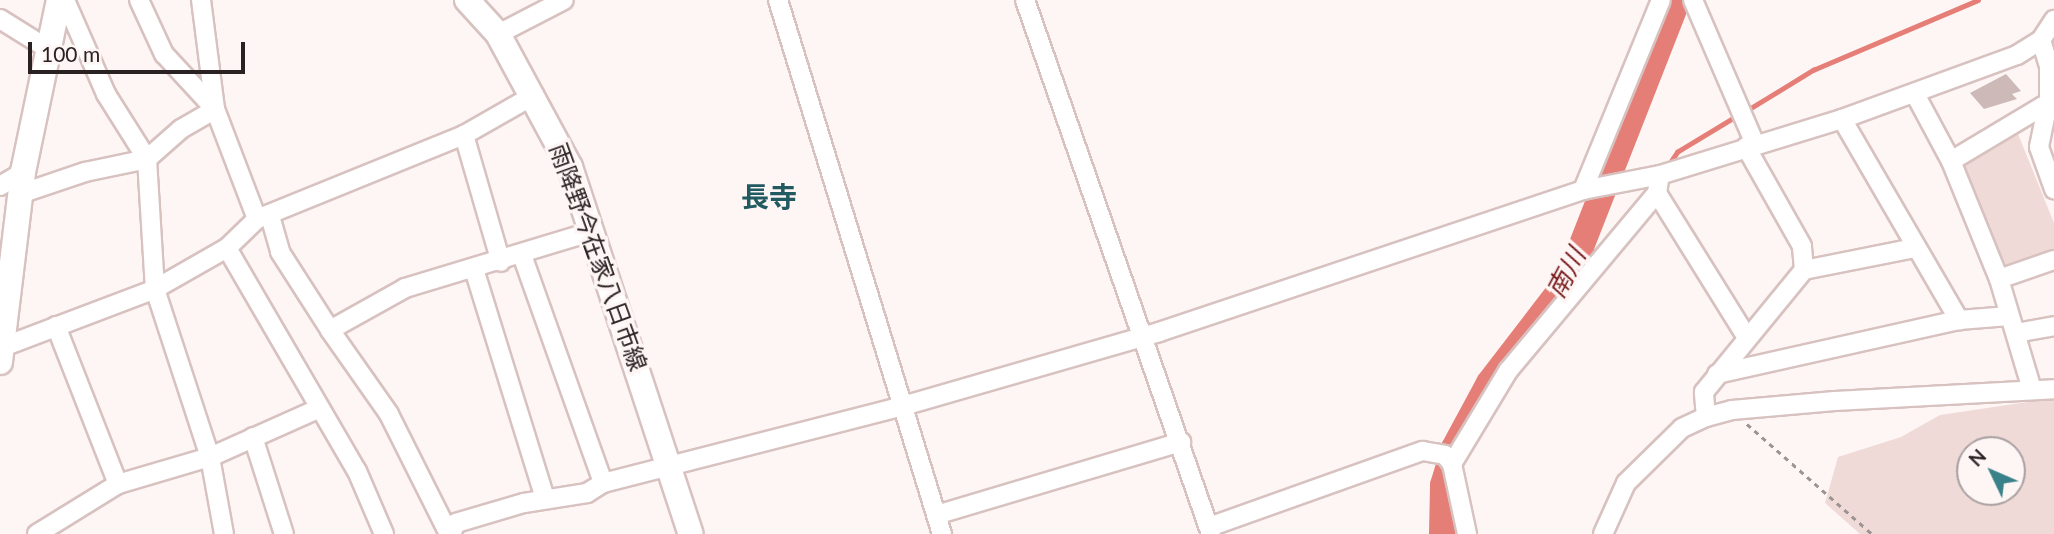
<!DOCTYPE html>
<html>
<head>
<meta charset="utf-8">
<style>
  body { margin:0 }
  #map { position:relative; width:2054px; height:534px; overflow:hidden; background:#fef6f5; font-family:Lato,"Noto Sans JP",sans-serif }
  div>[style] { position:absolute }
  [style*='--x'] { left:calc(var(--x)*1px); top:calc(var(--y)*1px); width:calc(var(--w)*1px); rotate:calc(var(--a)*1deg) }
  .green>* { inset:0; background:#f0dad8 }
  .stream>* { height:4.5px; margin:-2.25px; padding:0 2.25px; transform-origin:2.25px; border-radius:2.25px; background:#e67e78 }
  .river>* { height:26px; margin:-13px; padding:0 13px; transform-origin:13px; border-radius:13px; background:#e67e78 }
  .building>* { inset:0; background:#cdb9b7 }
  .path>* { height:2.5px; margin-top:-1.25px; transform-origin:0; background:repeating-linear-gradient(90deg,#9c9493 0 5px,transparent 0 10px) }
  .roads { filter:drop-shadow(2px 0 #d7c2c0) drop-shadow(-2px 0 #d7c2c0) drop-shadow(0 2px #d7c2c0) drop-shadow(0 -2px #d7c2c0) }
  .minor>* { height:18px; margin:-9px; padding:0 9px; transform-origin:9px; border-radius:9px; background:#fff }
  .secondary>* { height:24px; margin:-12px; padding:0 12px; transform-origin:12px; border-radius:12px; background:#fff }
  span { translate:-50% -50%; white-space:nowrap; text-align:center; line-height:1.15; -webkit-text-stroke:7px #fef6f5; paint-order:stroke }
  .street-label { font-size:24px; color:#2a2222 }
  .water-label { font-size:26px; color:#781a1c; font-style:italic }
  .quarter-label { font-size:28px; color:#215b61; font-weight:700 }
  .north { position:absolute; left:1956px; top:436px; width:70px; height:70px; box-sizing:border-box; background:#fef6f5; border:2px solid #a9a1a1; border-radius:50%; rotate:314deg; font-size:19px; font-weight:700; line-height:28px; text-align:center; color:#2a2222 }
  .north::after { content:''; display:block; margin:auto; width:24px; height:32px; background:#3a828a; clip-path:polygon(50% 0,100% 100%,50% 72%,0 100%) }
  .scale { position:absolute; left:28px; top:42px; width:217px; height:32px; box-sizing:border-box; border:4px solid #2a2222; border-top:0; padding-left:9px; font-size:21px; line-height:24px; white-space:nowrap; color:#2a2222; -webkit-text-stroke:5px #fef6f5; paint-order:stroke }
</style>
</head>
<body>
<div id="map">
  <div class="green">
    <i style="clip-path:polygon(2016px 129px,2054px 223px,2054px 253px,2006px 274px,1954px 167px)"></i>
    <i style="clip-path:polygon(evenodd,2054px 398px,2054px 534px,1860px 534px,1825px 503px,1838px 457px,1901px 437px,1940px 415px,2054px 398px,2012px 450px,2012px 492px,1970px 492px,1970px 450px,2012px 450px)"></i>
  </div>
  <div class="stream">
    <i style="--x:1746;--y:111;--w:79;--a:-31.5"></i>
    <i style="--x:1813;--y:70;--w:179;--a:-23"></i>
    <i style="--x:1667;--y:167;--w:18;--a:-56"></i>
    <i style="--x:1677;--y:152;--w:71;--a:-31.2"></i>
    <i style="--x:1568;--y:280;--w:71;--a:-46.7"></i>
  </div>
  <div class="river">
    <i style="--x:1442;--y:534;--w:49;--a:-88.8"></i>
    <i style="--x:1443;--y:485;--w:39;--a:-73"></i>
    <i style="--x:1454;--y:448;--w:74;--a:-61.7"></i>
    <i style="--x:1489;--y:383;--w:130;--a:-52.5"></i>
    <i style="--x:1568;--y:280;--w:301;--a:-68.6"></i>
  </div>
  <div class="building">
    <i style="clip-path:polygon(2006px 74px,2021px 91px,2012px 94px,2017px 99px,1984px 109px,1970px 93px)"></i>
  </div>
  <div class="path">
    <i style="--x:1747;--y:424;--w:167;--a:41.3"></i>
  </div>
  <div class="roads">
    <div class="minor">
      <i style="--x:65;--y:0;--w:103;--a:66.4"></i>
      <i style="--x:106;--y:94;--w:77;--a:57.8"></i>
      <i style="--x:147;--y:159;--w:130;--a:86.5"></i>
      <i style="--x:155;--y:289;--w:177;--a:71.9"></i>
      <i style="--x:210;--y:457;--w:78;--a:79.7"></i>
      <i style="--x:139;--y:0;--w:60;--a:65.2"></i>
      <i style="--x:164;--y:54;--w:75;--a:47.2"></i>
      <i style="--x:215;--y:109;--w:118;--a:69.1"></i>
      <i style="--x:778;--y:0;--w:559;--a:72.93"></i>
      <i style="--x:1025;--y:0;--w:565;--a:70.8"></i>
      <i style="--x:1693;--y:0;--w:157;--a:66.7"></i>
      <i style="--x:0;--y:19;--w:57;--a:32"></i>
      <i style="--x:498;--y:34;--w:74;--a:-27.3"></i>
      <i style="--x:2041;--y:40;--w:27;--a:73"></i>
      <i style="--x:2049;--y:66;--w:46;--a:90"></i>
      <i style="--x:1915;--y:94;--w:76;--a:61.8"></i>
      <i style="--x:1951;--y:161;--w:127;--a:67.9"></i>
      <i style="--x:1999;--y:279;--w:116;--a:73.4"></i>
      <i style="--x:2048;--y:103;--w:45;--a:101.6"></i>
      <i style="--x:2039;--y:147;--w:45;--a:70.3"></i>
      <i style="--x:1842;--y:119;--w:233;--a:59.8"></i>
      <i style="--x:464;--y:135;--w:132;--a:73.8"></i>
      <i style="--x:1951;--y:161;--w:113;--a:-30.9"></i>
      <i style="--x:0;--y:186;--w:27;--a:-31"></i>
      <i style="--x:1583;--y:190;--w:205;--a:-67.7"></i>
      <i style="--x:1657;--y:193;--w:168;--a:58.1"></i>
      <i style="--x:20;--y:194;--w:69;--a:-18.7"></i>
      <i style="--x:85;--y:172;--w:63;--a:-11.8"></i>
      <i style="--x:147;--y:159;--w:45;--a:-41.4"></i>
      <i style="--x:181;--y:129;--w:39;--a:-30"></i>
      <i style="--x:215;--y:109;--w:110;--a:-97.3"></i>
      <i style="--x:270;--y:216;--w:37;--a:74"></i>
      <i style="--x:280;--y:252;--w:93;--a:57.3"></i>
      <i style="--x:227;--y:248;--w:258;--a:59.8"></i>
      <i style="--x:357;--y:471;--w:69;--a:66.8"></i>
      <i style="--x:522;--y:255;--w:242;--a:70.4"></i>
      <i style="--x:474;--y:269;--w:240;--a:72.8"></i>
      <i style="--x:1804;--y:270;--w:112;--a:-11.3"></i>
      <i style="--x:1999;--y:279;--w:58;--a:-19.1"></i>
      <i style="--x:56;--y:326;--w:170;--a:68.6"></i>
      <i style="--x:2016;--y:333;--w:39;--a:-10"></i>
      <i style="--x:0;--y:348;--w:166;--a:-20.8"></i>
      <i style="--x:155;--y:289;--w:83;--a:-29.7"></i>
      <i style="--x:227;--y:248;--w:42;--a:-44"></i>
      <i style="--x:257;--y:219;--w:223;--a:-22.1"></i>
      <i style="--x:464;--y:135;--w:81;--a:-29.7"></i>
      <i style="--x:1717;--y:374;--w:248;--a:-12.6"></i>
      <i style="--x:1959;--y:320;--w:50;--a:-4.6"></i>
      <i style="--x:1706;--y:417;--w:25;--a:-95"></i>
      <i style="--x:1704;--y:392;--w:158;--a:-50.7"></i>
      <i style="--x:1804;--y:270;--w:24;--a:-95"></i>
      <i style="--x:1802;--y:246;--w:114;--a:-119.5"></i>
      <i style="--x:253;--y:437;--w:102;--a:72.3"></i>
      <i style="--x:1452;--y:464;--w:109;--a:-58.9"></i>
      <i style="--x:1508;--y:371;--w:232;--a:-50.1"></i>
      <i style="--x:1657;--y:193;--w:18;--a:-81"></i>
      <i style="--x:936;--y:515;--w:256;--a:-16.6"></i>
      <i style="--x:1209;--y:527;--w:227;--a:-19.6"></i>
      <i style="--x:1423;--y:451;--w:22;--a:10"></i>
      <i style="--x:1445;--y:455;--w:11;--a:52"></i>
      <i style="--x:1452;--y:464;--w:72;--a:77.9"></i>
      <i style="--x:37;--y:534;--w:95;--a:-31.7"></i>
      <i style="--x:118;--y:484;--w:96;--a:-16.4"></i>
      <i style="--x:210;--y:457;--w:120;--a:-24"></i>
      <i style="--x:449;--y:534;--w:134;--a:-116.6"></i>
      <i style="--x:389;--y:414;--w:103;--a:-125.1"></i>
      <i style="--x:330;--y:330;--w:86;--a:-29.2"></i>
      <i style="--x:405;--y:288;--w:197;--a:-16.8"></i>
      <i style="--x:451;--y:534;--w:12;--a:-66"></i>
      <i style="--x:456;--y:523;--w:71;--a:-16.4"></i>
      <i style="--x:524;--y:503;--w:64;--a:-9"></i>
      <i style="--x:587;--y:493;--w:19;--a:-32"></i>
      <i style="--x:603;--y:483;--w:310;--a:-14.4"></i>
      <i style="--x:903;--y:406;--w:266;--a:-16.1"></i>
      <i style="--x:1159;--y:332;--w:447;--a:-18.5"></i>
      <i style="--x:1583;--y:190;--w:78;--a:-11"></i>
      <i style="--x:1660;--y:175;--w:190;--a:-17.1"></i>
      <i style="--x:1842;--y:119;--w:186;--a:-20.1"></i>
      <i style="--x:2017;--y:55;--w:28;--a:-32"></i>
      <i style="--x:2041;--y:40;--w:24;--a:-57"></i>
      <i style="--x:1603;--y:534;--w:56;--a:-65.7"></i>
      <i style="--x:1626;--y:483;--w:78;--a:-44.5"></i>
      <i style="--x:1682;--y:428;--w:26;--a:-25"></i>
      <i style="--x:1706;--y:417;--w:27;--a:-15"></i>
      <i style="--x:1732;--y:410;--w:103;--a:-5"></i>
      <i style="--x:1835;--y:401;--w:219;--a:-3.1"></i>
    </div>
    <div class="secondary">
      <i style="--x:467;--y:0;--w:46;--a:47.6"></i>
      <i style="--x:498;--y:34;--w:151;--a:61.6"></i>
      <i style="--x:570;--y:167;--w:386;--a:71.8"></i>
      <i style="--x:0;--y:362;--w:191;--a:-83.1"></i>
      <i style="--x:23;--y:172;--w:176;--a:-78.2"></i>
    </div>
  </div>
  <div class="street-label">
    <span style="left:599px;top:257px;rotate:70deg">雨降野今在家八日市線</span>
  </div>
  <div class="water-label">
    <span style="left:1566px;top:273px;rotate:-62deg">南川</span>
  </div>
  <div class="quarter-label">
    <span style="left:769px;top:196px">長寺</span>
  </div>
  <div class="north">N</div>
  <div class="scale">100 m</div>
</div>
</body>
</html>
